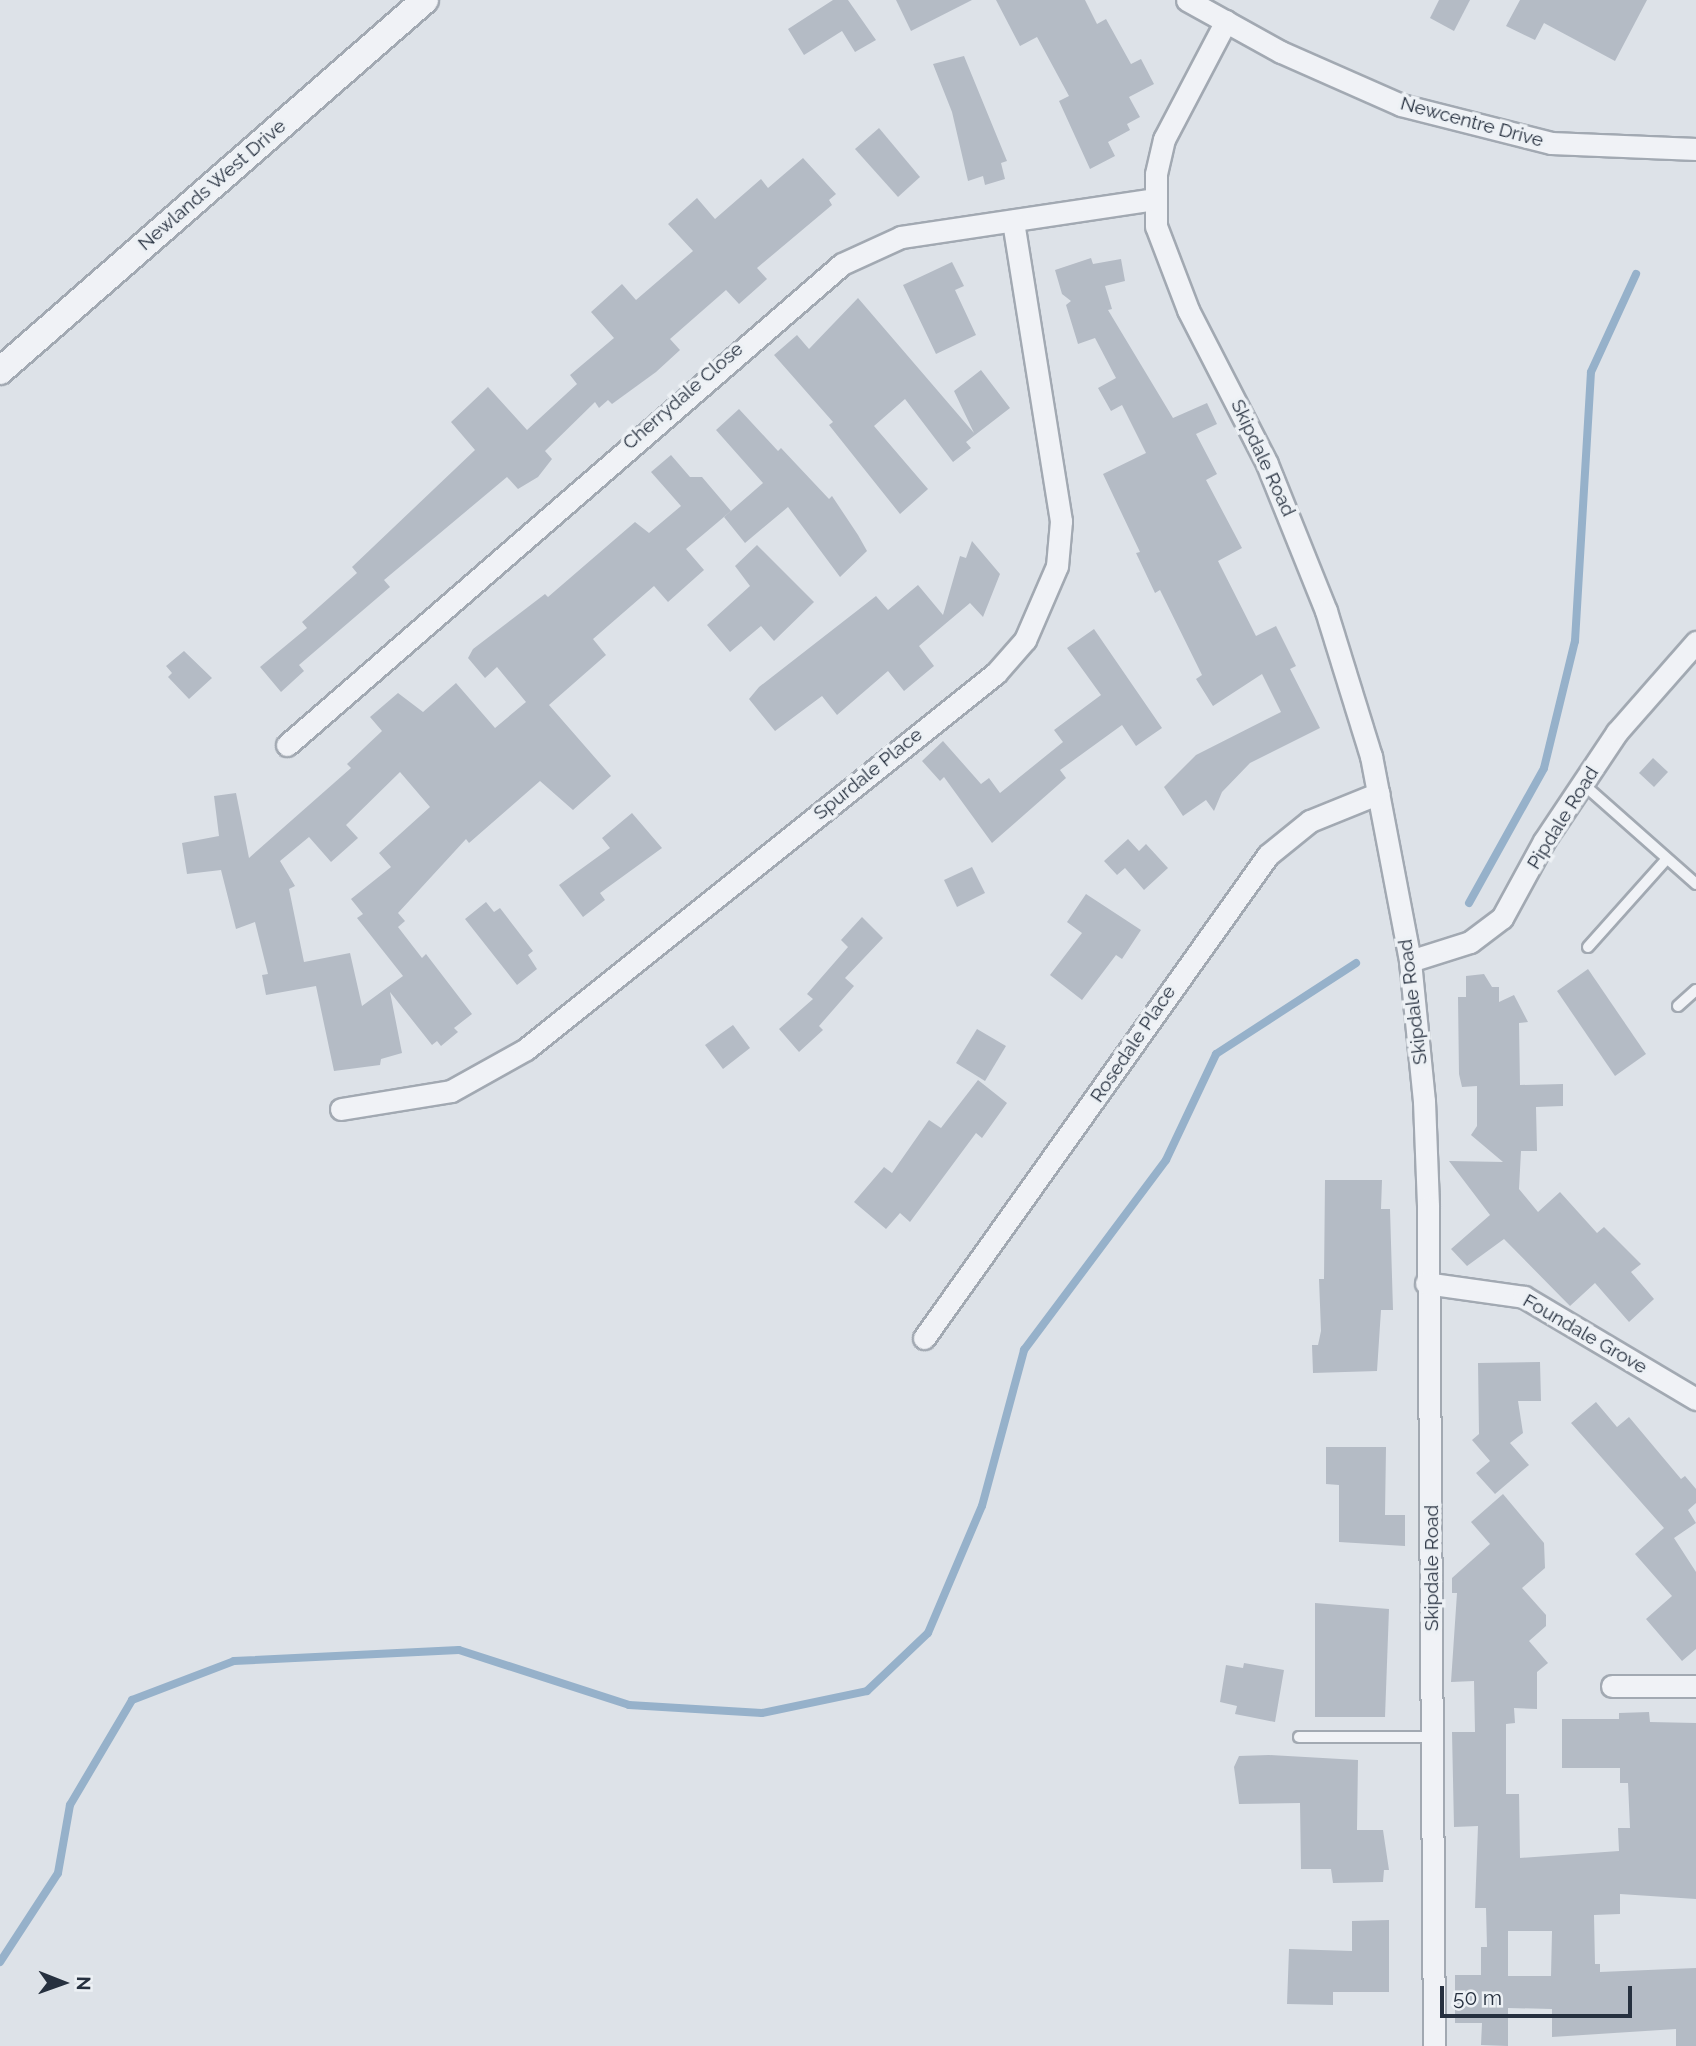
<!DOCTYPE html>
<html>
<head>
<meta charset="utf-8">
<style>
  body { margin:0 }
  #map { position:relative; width:1696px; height:2046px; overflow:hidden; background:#dde2e8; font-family:Raleway,sans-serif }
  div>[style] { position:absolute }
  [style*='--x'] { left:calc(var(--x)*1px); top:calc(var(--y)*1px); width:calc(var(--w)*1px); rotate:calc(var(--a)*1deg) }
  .stream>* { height:8px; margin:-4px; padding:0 4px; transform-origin:4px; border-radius:4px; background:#96b1ca }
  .building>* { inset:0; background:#b4bbc5 }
  .roads { filter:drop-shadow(2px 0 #a2a9b2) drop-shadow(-2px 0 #a2a9b2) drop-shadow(0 2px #a2a9b2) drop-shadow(0 -2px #a2a9b2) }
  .service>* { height:10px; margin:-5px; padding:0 5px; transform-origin:5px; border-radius:5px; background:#f0f2f6 }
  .minor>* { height:21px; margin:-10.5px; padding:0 10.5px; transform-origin:10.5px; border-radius:10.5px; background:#f0f2f6 }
  .tertiary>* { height:26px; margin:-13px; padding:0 13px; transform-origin:13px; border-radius:13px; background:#f0f2f6 }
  span { translate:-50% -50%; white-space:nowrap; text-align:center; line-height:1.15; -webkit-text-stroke:7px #edf1f5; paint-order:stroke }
  .street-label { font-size:19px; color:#26303f }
  .north { position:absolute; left:28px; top:1948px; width:70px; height:70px; -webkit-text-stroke:5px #edf1f5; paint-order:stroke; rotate:91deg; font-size:19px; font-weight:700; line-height:28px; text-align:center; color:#26303f }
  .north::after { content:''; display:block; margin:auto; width:24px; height:32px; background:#26303f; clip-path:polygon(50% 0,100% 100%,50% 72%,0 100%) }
  .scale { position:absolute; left:1440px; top:1986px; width:192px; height:32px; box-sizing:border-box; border:4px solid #26303f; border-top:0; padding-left:9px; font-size:21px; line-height:24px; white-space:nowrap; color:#26303f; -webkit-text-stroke:5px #edf1f5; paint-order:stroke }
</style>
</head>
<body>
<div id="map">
  <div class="stream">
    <i style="--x:1469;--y:903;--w:154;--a:-60.9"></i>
    <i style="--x:1544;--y:768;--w:131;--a:-76.3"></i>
    <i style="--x:1575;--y:641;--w:269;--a:-86.6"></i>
    <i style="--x:1591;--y:372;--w:108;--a:-65.3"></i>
    <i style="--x:0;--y:1962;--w:106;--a:-56.9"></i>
    <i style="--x:58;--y:1873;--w:69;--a:-80"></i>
    <i style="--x:70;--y:1805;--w:122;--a:-59.4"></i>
    <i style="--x:132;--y:1700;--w:109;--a:-20.9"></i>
    <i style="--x:234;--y:1661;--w:225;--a:-2.8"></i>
    <i style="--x:459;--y:1650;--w:179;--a:17.9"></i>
    <i style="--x:629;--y:1705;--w:133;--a:3.4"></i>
    <i style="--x:762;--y:1713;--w:107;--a:-11.8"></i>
    <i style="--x:867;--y:1691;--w:84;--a:-43.6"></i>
    <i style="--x:928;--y:1633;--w:138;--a:-67"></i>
    <i style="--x:982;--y:1506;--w:162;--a:-74.9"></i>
    <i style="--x:1024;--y:1350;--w:237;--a:-53.2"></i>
    <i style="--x:1166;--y:1160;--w:117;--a:-64.7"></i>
    <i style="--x:1216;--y:1054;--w:167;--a:-33"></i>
  </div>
  <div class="building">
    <i style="clip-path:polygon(833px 0,848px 0,876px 40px,855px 52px,842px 31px,804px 55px,788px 29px)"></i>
    <i style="clip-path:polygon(896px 0,972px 0,911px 31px)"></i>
    <i style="clip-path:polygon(996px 0,1085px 0,1097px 24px,1106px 19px,1131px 64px,1141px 59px,1154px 84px,1129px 97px,1140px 117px,1127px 124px,1130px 130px,1108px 142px,1115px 156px,1090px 169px,1059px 101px,1069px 96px,1037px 37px,1020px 46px)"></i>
    <i style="clip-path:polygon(1439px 0,1470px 0,1454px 31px,1430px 18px)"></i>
    <i style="clip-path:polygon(1520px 0,1647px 0,1615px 61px,1544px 23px,1535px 40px,1506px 26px)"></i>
    <i style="clip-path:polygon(964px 56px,1007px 161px,1001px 163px,1005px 179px,985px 185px,983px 176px,968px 181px,952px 112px,933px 64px)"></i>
    <i style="clip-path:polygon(879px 128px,920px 177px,898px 197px,855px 149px)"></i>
    <i style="clip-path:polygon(803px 158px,836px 194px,829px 200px,832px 205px,757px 268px,767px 279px,739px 304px,726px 290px,670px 339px,680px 350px,656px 372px,612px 404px,608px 400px,599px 408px,595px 402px,545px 451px,552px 459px,538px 477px,518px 489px,507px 477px,384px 580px,390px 587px,299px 665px,304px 671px,281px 692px,260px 667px,307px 628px,302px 622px,357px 573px,352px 567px,475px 450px,451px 422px,488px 387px,527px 430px,577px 384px,570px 375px,614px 338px,591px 312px,622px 284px,636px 300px,693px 251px,668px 224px,697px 198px,715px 219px,761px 179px,768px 188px)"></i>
    <i style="clip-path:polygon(1091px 258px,1093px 264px,1121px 259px,1125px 281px,1105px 286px,1112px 309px,1108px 310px,1173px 418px,1207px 403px,1217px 424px,1196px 434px,1217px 474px,1206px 480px,1242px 548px,1218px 561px,1256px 636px,1276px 626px,1296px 666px,1290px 669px,1320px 728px,1250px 763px,1222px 792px,1214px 811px,1206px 800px,1183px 816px,1164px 787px,1196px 755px,1281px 712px,1262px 674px,1213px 706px,1196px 679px,1202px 675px,1160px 590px,1155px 593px,1136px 553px,1140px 552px,1103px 474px,1146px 453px,1122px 405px,1111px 411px,1098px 388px,1116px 378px,1095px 338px,1078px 344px,1066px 305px,1071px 301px,1062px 294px,1055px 270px)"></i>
    <i style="clip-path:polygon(952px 262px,964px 286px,955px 290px,976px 335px,936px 354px,903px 285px)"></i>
    <i style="clip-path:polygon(858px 298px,974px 433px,954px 391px,981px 370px,1010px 408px,966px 442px,971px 448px,953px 462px,905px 399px,874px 426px,928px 489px,900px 514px,829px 425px,833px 422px,774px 355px,797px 335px,809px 349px)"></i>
    <i style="clip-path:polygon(739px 409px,778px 451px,781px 448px,829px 499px,832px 496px,858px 535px,867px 551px,840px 577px,788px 507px,745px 543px,724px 517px,763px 483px,716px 430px)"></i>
    <i style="clip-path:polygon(evenodd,671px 455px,690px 477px,702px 477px,731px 511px,686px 549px,704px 570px,668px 602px,654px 586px,593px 639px,606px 655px,549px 705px,611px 776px,573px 810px,540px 781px,469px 843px,466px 839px,398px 913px,405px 921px,398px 927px,422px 958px,426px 954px,472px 1014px,454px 1028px,458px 1032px,441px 1046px,437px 1041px,432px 1045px,390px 992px,402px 1053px,381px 1059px,380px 1065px,334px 1071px,316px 986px,266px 995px,262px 975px,268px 974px,255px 922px,236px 929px,221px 870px,187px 874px,182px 843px,219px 836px,214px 796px,236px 793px,249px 858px,351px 768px,347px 764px,382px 731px,370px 717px,398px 693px,423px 712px,456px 683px,495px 728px,526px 702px,497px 667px,485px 678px,468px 658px,473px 649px,545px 594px,548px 597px,635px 522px,649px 533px,681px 506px,651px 472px,671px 455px,400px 772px,430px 807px,379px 853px,391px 867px,351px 899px,363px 914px,357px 918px,403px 976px,362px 1006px,350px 953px,304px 962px,289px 889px,295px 886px,280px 861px,309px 837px,331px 862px,358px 838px,346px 825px,400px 772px)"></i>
    <i style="clip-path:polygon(972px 541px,1000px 574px,983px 617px,970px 603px,919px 646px,934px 666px,904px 691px,888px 671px,837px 715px,822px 696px,775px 731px,749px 699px,759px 687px,876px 596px,888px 610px,918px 585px,943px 615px,960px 556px,966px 558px)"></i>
    <i style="clip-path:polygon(757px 545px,814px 602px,774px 641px,761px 626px,730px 652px,707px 625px,750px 586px,735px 566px)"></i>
    <i style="clip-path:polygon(1094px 629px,1162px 728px,1136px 746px,1122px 725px,1060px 770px,1066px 778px,992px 843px,944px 777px,940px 781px,922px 761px,943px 741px,981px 784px,989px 778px,1000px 793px,1063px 742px,1054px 730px,1101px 695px,1067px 648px)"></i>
    <i style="clip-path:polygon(184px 651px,212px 678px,189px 699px,168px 677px,172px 673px,166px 666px)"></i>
    <i style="clip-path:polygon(1653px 758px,1668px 772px,1654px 787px,1639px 773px)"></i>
    <i style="clip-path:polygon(632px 813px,662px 848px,600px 893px,605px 900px,583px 917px,559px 885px,610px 848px,602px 838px)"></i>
    <i style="clip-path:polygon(1128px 839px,1139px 851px,1146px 844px,1168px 868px,1144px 890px,1125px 868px,1117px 875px,1104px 861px)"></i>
    <i style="clip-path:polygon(972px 867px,985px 893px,957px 907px,944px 880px)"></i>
    <i style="clip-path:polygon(1086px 894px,1141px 930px,1122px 959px,1116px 955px,1082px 1000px,1050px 975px,1082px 933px,1067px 922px)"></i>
    <i style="clip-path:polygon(486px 902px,494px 912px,500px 908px,533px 951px,528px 955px,537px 969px,517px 985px,465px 919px)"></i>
    <i style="clip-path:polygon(862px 917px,883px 938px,845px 978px,854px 986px,819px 1026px,823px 1030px,799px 1052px,779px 1029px,813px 999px,807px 994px,848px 947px,841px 940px)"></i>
    <i style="clip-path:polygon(1588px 969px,1646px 1054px,1615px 1076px,1557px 991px)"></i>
    <i style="clip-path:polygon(1484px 974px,1492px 987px,1499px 987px,1499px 1002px,1514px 995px,1528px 1022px,1519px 1023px,1520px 1085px,1563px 1084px,1563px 1106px,1536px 1107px,1537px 1151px,1521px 1151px,1519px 1189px,1538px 1212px,1560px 1192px,1597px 1233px,1604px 1227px,1641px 1264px,1631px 1272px,1654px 1299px,1629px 1322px,1595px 1283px,1570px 1306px,1504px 1239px,1467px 1266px,1451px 1249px,1490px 1215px,1449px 1161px,1503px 1162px,1471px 1135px,1477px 1126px,1477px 1086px,1462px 1087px,1459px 1074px,1458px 997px,1466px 997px,1466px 976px)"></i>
    <i style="clip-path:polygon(733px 1025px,750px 1048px,723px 1069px,705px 1045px)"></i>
    <i style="clip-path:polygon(977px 1029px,1006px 1046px,985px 1081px,956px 1063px)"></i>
    <i style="clip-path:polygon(978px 1080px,1007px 1103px,982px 1138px,976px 1133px,910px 1222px,900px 1213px,886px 1229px,854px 1202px,884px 1167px,892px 1173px,929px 1120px,941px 1128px)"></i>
    <i style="clip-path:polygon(1325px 1180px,1382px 1180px,1381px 1209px,1390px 1209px,1393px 1310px,1381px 1310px,1377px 1371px,1313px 1373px,1312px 1345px,1318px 1345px,1321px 1331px,1319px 1279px,1324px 1279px)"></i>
    <i style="clip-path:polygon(1540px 1362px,1541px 1401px,1518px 1401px,1523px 1433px,1510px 1443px,1529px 1465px,1495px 1494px,1476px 1473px,1490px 1461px,1472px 1440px,1479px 1434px,1478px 1363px)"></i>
    <i style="clip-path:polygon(1596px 1402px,1617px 1427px,1629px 1417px,1681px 1479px,1685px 1476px,1696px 1489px,1696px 1503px,1688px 1510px,1696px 1523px,1674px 1538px,1696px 1572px,1696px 1649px,1682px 1661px,1646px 1619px,1672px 1596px,1635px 1554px,1664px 1528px,1571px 1423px)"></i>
    <i style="clip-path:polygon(1326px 1447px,1386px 1447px,1385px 1515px,1405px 1515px,1405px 1546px,1339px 1542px,1339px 1485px,1326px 1484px)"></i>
    <i style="clip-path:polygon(evenodd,1503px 1494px,1544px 1543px,1545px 1568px,1522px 1588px,1546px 1615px,1546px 1626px,1529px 1641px,1548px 1663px,1537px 1672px,1537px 1709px,1514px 1708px,1515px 1723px,1506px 1724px,1506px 1794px,1519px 1794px,1520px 1858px,1619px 1851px,1618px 1828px,1630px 1828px,1628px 1783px,1620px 1783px,1620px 1768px,1562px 1768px,1562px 1719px,1619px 1719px,1619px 1713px,1649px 1712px,1650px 1722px,1696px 1723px,1696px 1899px,1620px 1894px,1620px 1914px,1594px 1915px,1595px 1964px,1600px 1964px,1600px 1972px,1696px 1968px,1696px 2046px,1676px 2046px,1676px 2029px,1552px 2037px,1552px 2009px,1508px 2008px,1508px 2046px,1481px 2045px,1482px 2023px,1455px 2023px,1455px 1975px,1481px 1975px,1481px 1947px,1487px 1947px,1486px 1908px,1475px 1908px,1478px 1826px,1454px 1827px,1452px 1732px,1475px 1732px,1474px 1681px,1451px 1682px,1457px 1593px,1452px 1593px,1452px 1578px,1490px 1544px,1471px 1522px,1503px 1494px,1508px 1931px,1552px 1931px,1551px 1976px,1508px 1976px,1508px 1931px)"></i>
    <i style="clip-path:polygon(1315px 1603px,1389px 1609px,1385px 1717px,1315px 1717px)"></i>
    <i style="clip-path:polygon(1244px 1663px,1284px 1670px,1275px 1722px,1235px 1714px,1237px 1706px,1220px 1702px,1226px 1665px,1243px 1668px)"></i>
    <i style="clip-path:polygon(1269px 1755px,1358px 1760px,1357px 1830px,1383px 1830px,1389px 1870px,1384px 1870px,1383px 1882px,1333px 1883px,1331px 1869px,1301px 1869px,1300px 1803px,1239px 1804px,1234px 1767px,1239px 1756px)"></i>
    <i style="clip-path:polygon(1389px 1920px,1389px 1992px,1333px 1992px,1333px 2005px,1287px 2004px,1289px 1949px,1352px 1951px,1352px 1921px)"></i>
  </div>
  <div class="roads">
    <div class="service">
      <i style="--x:1583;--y:784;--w:151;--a:41.5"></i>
      <i style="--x:1588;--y:947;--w:115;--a:-48.2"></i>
      <i style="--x:1678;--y:1006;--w:24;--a:-42"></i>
      <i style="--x:1299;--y:1737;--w:134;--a:0"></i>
    </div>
    <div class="minor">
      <i style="--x:1187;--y:0;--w:107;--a:29"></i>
      <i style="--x:1281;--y:52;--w:131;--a:23.8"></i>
      <i style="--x:1401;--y:105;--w:155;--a:14.2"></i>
      <i style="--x:1551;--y:143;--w:145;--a:2.4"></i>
      <i style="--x:1226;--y:21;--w:133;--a:117.7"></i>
      <i style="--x:1164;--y:139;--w:36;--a:103"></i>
      <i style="--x:1156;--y:174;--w:52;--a:90"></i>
      <i style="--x:1156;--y:226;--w:90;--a:69.1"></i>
      <i style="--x:1188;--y:310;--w:173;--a:62.8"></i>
      <i style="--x:1267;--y:464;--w:158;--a:68.1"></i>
      <i style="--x:1326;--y:611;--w:152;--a:72.8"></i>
      <i style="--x:1371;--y:756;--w:209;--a:79.2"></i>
      <i style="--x:1410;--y:961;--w:141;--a:84.3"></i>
      <i style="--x:1424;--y:1101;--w:106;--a:87.8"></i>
      <i style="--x:1428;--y:1207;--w:839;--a:89.59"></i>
      <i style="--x:287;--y:745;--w:734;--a:-40.91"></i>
      <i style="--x:842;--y:264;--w:65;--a:-24.6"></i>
      <i style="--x:901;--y:237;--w:256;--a:-8.5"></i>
      <i style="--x:1410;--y:961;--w:63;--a:-17.6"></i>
      <i style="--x:1470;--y:942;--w:40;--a:-37"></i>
      <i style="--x:1502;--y:918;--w:88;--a:-61.4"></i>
      <i style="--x:1544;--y:841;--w:131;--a:-56.2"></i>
      <i style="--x:1617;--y:732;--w:120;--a:-48.7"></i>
      <i style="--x:341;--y:1109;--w:111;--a:-9.3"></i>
      <i style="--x:451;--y:1091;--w:86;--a:-29.2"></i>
      <i style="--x:526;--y:1049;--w:602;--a:-38.66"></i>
      <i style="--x:996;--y:673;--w:44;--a:-48.7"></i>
      <i style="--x:1025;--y:640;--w:81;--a:-66.6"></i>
      <i style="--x:1057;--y:566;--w:45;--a:-84.9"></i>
      <i style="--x:1061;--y:521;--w:304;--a:-99.1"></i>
      <i style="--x:1426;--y:1283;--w:99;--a:8.1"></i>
      <i style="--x:1524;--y:1297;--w:200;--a:30.7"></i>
      <i style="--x:924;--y:1338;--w:593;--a:-54.54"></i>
      <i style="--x:1268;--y:855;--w:54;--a:-39"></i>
      <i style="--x:1310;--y:821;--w:74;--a:-22.1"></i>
      <i style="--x:1612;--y:1686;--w:84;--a:0"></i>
    </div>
    <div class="tertiary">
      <i style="--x:0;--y:371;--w:564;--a:-41.12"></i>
    </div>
  </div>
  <div class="street-label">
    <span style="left:1472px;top:122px;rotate:15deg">Newcentre Drive</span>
    <span style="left:212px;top:185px;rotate:-41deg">Newlands West Drive</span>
    <span style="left:683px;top:396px;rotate:-41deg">Cherrydale Close</span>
    <span style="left:1263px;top:458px;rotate:65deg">Skipdale Road</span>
    <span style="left:868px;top:774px;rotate:-39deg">Spurdale Place</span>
    <span style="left:1563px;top:818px;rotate:-58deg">Pipdale Road</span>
    <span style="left:1413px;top:1002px;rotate:-97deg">Skipdale Road</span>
    <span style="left:1133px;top:1044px;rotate:-56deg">Rosedale Place</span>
    <span style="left:1585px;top:1334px;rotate:30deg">Foundale Grove</span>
    <span style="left:1432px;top:1568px;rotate:-90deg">Skipdale Road</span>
  </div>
  <div class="north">N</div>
  <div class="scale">50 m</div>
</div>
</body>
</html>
